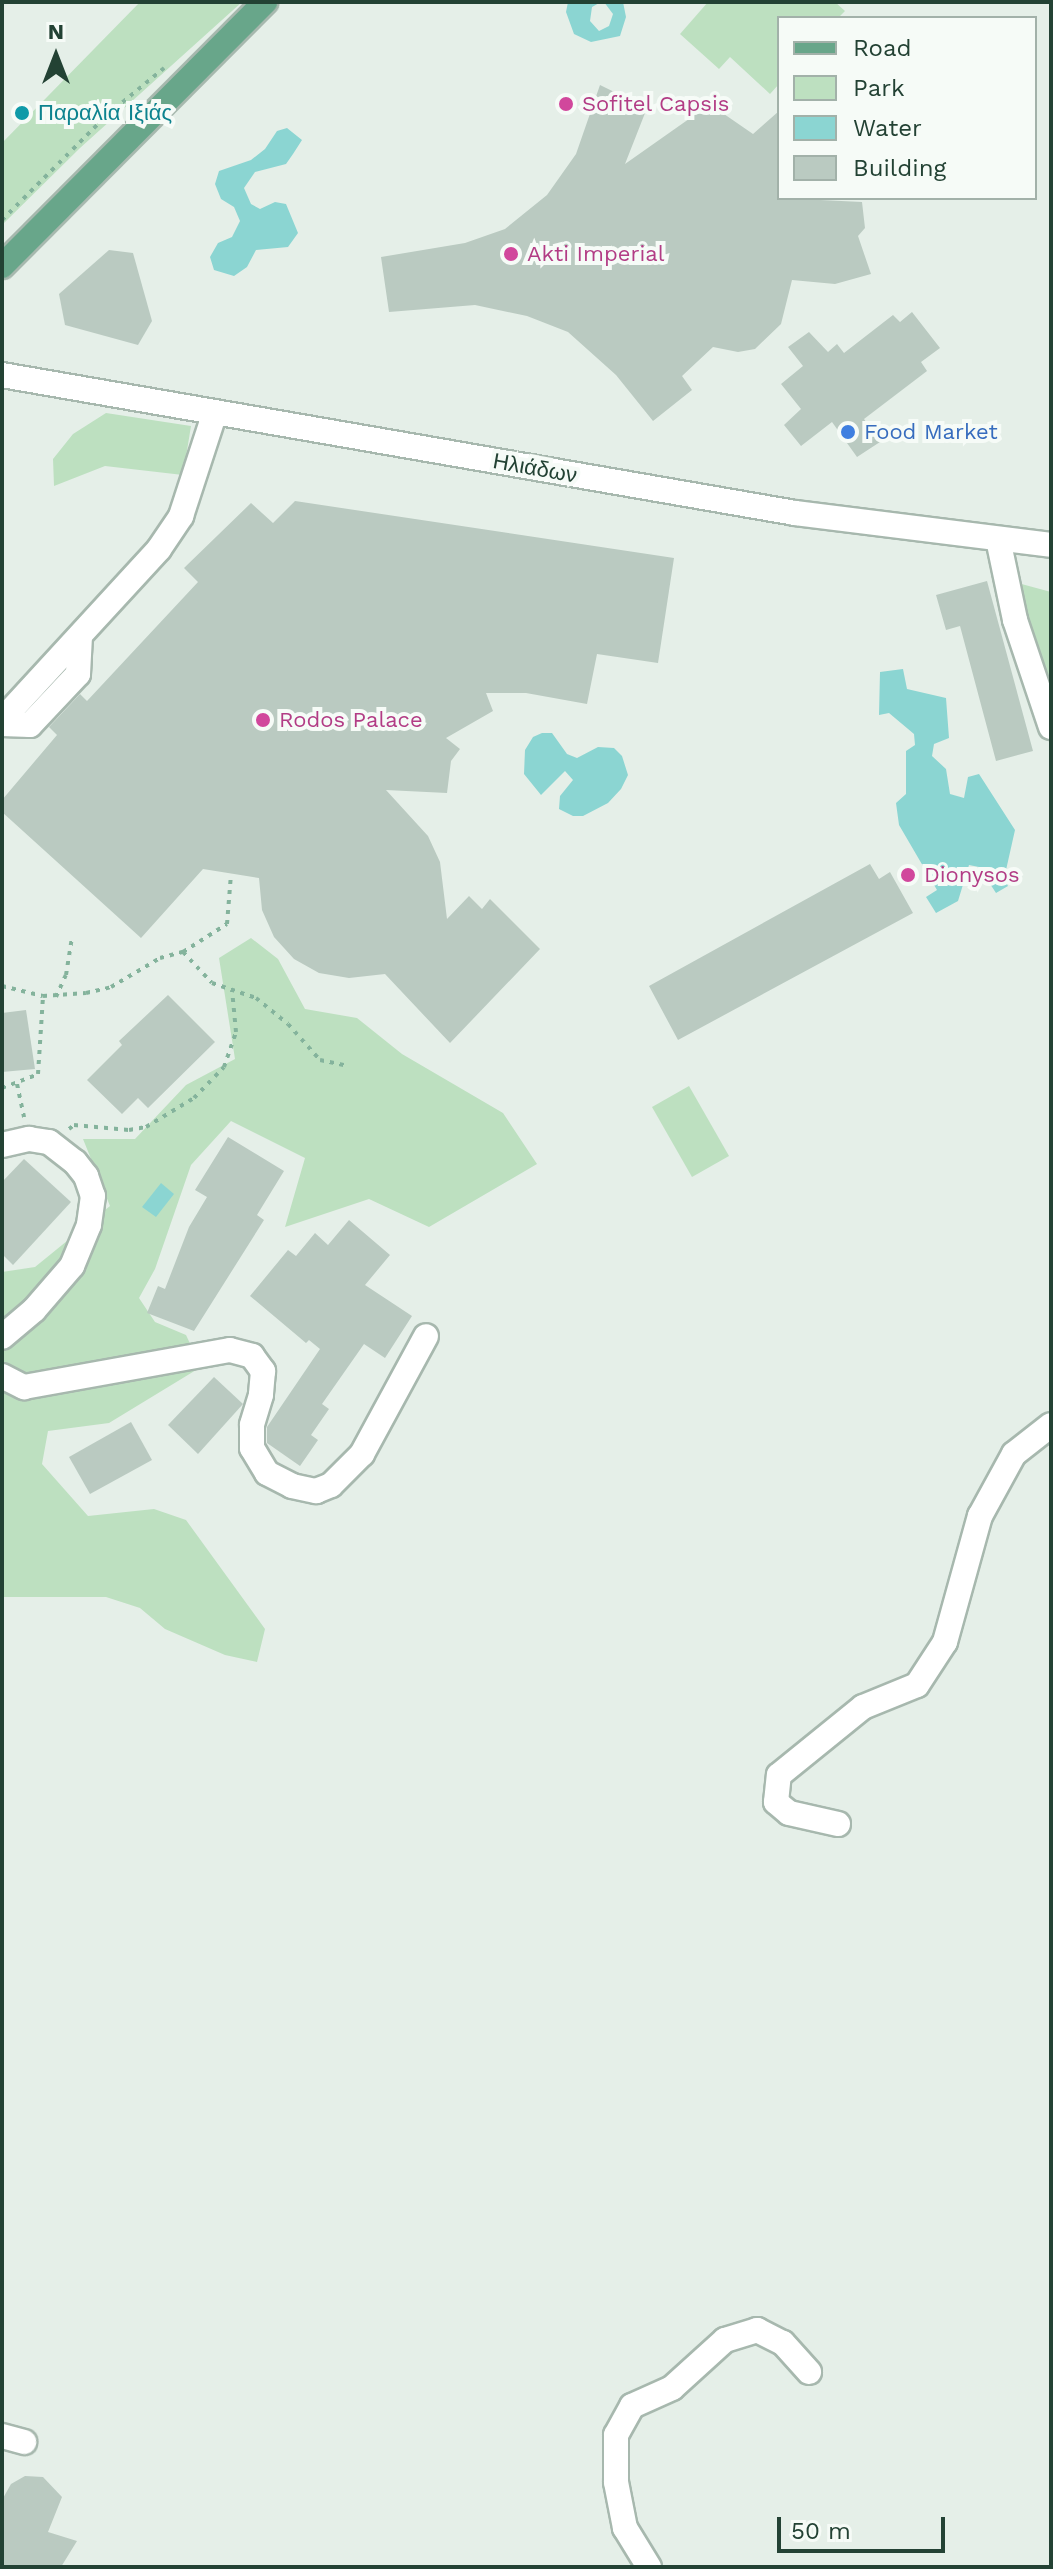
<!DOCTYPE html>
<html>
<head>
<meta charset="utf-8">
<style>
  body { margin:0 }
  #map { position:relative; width:1053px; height:2569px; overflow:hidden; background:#e5efe8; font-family:"Work Sans",sans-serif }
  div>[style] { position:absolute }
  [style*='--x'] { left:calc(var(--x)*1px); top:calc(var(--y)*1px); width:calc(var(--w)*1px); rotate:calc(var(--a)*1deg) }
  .green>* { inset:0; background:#bde0c0 }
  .water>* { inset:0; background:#8bd5d2 }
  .building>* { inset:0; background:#bacac1 }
  .path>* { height:4px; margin-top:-2px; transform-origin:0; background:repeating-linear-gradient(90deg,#84b39c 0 4px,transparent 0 10px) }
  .roads { filter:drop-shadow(2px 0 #a7b8ae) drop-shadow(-2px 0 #a7b8ae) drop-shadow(0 2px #a7b8ae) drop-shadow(0 -2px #a7b8ae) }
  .minor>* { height:24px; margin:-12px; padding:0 12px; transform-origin:12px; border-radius:12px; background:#fff }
  .major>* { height:24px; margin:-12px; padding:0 12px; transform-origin:12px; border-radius:12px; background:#68a68a }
  .dots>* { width:22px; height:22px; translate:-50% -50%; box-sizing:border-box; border:4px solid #f6fbf7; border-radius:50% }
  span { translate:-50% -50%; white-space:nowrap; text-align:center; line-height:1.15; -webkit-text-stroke:8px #f6fbf7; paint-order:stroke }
  .hotel-label { font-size:22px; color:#b23c85 }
  .left { translate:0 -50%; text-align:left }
  .culture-label { font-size:22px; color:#0d838f }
  .shop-label { font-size:22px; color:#366cbe }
  .street-label { font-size:22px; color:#234234 }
  .frame { position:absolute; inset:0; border:4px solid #234234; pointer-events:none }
  .legend { position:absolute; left:777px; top:16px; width:260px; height:184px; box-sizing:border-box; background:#f6fbf7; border:2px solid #a2b1a9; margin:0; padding:10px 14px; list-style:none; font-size:24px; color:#234234 }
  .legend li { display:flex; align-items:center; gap:16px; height:40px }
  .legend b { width:40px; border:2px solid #a2b1a9 }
  .north { position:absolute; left:16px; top:16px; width:80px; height:80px; -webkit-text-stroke:6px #f6fbf7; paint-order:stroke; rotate:0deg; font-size:22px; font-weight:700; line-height:32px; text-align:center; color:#234234 }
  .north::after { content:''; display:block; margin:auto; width:28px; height:36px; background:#234234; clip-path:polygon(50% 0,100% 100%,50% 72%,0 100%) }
  .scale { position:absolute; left:777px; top:2517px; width:168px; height:36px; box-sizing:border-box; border:4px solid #234234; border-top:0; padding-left:10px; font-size:24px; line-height:28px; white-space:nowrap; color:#234234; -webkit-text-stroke:6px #f6fbf7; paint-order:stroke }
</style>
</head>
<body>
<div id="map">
  <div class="green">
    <i style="clip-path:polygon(140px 2px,242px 2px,80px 148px,2px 225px,2px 143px)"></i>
    <i style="clip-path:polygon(708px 2px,835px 2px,845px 11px,838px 18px,779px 18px,779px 84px,770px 94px,730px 57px,719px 69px,680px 34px)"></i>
    <i style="clip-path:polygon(106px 413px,191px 426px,183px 475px,105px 466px,54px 486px,53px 459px,73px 434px)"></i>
    <i style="clip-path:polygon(1000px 578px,1051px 592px,1051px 722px)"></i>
    <i style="clip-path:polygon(251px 938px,278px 959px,305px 1009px,357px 1018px,402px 1054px,503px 1113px,537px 1164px,429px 1227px,369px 1199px,285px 1227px,305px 1158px,231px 1121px,191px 1165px,155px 1269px,139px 1298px,155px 1322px,186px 1335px,201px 1367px,109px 1423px,48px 1431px,42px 1464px,88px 1516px,154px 1509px,186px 1520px,265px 1629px,257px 1662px,225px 1655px,165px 1629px,140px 1608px,106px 1597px,2px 1597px,2px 1272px,35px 1267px,110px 1206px,83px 1139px,135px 1139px,186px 1085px,235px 1059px,219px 958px)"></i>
    <i style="clip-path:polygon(689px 1086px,729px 1156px,692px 1177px,652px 1107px)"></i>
  </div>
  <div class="water">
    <i style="clip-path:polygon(568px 2px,601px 2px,592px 7px,590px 21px,599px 31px,609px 26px,613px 14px,604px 2px,623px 2px,626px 17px,620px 36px,591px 42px,574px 34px,566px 12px)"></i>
    <i style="clip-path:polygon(287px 128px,302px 140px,293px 154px,286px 164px,255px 172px,244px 188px,251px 204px,260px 209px,275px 202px,286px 204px,298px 233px,288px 247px,256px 250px,247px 267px,234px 276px,214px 270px,210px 257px,218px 243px,232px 237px,240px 221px,234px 207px,221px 199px,215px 184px,219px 171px,251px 160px,265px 149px,277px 131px)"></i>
    <i style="clip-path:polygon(903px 669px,907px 689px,946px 698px,949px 738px,934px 744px,932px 756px,946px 769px,950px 794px,964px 798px,968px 777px,979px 774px,1015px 830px,1004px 879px,1008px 886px,996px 893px,979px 867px,969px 865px,958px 901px,936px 913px,926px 897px,937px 890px,899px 825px,896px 803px,906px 794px,906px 751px,915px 745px,914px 734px,889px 713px,879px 715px,880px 672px)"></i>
    <i style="clip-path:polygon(542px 733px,552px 733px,567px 754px,577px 758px,598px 747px,614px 748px,622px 756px,628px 775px,621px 789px,608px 803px,583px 816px,573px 816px,559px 809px,560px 796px,573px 780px,565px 771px,541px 795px,524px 774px,525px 750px,533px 737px)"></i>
    <i style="clip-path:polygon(161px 1183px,174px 1194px,156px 1217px,142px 1207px)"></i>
  </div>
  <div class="building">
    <i style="clip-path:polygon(600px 85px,647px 108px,625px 164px,696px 114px,724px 114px,753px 134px,779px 111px,779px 198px,862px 202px,865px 228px,858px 236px,871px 274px,835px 284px,792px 280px,781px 324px,755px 349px,738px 352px,713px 347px,682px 376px,692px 390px,653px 421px,616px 375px,568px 332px,527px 316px,475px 305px,389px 312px,381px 257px,465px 243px,505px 229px,547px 195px,576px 154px)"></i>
    <i style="clip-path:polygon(109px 250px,133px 253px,152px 321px,138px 345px,65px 325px,59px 294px)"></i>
    <i style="clip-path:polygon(912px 312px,940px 348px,921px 362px,927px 371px,864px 419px,880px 442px,857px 457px,832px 422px,801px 446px,784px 425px,801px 409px,781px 384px,803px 366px,788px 347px,809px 332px,828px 352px,837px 344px,844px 353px,893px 315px,900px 322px)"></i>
    <i style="clip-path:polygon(295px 501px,674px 558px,658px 663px,597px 654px,587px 704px,526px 693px,486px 693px,493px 711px,446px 738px,460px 749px,451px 761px,447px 793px,386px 790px,428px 836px,440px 862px,447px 919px,469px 896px,482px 909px,490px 899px,540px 949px,450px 1043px,385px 974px,349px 978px,319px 973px,294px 959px,274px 937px,262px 910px,259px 878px,203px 869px,141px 938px,2px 812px,2px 800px,57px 735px,49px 727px,80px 694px,87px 701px,198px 582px,184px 568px,251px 503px,273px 523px)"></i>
    <i style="clip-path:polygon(987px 581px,1033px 751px,996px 761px,960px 626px,946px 630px,936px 595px)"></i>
    <i style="clip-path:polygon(870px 864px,879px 879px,890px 872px,913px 913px,678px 1040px,649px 986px)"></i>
    <i style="clip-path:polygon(168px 995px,215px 1042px,148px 1108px,138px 1098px,122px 1114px,87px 1080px,122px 1045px,119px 1041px)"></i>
    <i style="clip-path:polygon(26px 1010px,35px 1069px,2px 1072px,2px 1013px)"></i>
    <i style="clip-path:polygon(228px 1137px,284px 1171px,257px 1215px,264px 1220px,194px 1331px,147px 1313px,158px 1286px,165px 1289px,189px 1227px,207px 1197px,195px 1190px)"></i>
    <i style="clip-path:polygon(24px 1159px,71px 1202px,13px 1265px,2px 1254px,2px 1182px)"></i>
    <i style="clip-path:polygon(349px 1220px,390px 1255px,365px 1285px,412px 1316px,385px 1358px,364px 1344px,322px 1404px,329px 1409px,311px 1435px,318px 1440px,300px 1466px,267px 1443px,267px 1427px,320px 1349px,309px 1340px,306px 1343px,250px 1296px,288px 1250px,296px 1256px,315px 1233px,328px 1245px)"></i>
    <i style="clip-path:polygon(214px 1377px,243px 1404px,198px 1454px,168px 1425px)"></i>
    <i style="clip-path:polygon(131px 1422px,152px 1460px,90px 1494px,69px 1457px)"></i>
    <i style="clip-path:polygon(25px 2476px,43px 2477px,62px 2497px,48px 2532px,77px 2541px,61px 2567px,2px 2567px,2px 2500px,11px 2484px)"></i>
  </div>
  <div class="path">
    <i style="--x:2;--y:220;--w:148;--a:-45"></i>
    <i style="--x:107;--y:115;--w:74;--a:-39.5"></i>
    <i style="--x:183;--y:952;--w:42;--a:46.9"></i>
    <i style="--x:212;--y:983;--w:46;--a:18.8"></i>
    <i style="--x:256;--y:998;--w:41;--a:39.1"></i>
    <i style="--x:288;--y:1024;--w:48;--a:48.4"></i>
    <i style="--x:320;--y:1060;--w:29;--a:12"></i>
    <i style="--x:2;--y:986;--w:42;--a:13.7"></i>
    <i style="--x:43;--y:996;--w:43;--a:-4"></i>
    <i style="--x:86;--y:993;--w:26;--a:-13"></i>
    <i style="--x:111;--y:987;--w:57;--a:-30.6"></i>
    <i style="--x:160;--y:958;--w:24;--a:-15"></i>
    <i style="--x:183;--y:952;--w:52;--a:-32.5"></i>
    <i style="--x:227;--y:924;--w:50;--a:-85.4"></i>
    <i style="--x:56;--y:997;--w:24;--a:-66"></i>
    <i style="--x:66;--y:975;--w:36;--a:-81"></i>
    <i style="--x:17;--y:1084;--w:34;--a:78"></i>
    <i style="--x:2;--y:1088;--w:39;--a:-21"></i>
    <i style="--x:38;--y:1074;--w:78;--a:-86.3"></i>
    <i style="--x:69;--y:1129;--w:6;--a:-39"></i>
    <i style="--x:74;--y:1125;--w:55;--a:5.2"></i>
    <i style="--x:129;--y:1130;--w:17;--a:-10"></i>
    <i style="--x:146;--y:1127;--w:56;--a:-31.1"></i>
    <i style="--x:194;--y:1098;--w:43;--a:-45.9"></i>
    <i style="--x:224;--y:1067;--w:37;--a:-71"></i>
    <i style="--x:236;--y:1032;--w:42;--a:-95.4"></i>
  </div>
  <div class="roads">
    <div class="minor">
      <i style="--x:2;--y:375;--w:805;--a:9.87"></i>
      <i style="--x:795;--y:513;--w:258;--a:7.1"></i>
      <i style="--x:998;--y:539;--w:83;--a:78.1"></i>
      <i style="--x:1015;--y:620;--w:113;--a:71.4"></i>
      <i style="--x:2;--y:720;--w:232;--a:-47.4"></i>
      <i style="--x:159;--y:549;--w:40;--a:-56"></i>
      <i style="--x:181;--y:516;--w:109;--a:-71.9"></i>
      <i style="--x:2;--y:724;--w:28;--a:2"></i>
      <i style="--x:30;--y:725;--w:70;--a:-46.7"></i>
      <i style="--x:78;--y:674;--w:37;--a:-87"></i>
      <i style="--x:2;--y:1145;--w:28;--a:-13"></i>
      <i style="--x:29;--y:1139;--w:20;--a:9"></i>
      <i style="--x:49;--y:1142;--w:33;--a:38"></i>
      <i style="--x:75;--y:1162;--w:18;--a:52"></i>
      <i style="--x:86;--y:1176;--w:21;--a:71"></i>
      <i style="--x:93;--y:1196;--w:29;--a:98"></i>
      <i style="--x:89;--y:1225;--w:44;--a:112.5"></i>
      <i style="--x:72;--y:1266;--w:58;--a:130.8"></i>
      <i style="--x:34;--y:1310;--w:42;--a:139.8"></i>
      <i style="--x:2;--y:1376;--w:25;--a:27"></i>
      <i style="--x:24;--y:1387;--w:209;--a:-10.2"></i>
      <i style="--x:230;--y:1350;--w:23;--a:15"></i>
      <i style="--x:252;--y:1356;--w:19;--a:54"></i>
      <i style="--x:263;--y:1371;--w:24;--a:95"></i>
      <i style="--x:261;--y:1395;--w:31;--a:107"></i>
      <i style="--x:252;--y:1425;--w:23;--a:90"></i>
      <i style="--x:252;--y:1448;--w:29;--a:59"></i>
      <i style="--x:267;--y:1473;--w:28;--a:27"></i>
      <i style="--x:292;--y:1486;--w:25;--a:12"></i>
      <i style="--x:316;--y:1491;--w:16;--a:-22"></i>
      <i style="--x:331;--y:1485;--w:44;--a:-45"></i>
      <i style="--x:362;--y:1454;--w:134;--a:-61.5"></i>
      <i style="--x:838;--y:1824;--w:50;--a:-167.3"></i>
      <i style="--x:789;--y:1813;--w:17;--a:-140"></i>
      <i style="--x:776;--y:1802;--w:27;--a:-84"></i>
      <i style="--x:779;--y:1775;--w:108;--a:-39"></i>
      <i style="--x:863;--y:1707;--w:58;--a:-22.2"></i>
      <i style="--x:917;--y:1685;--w:51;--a:-56.9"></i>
      <i style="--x:945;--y:1642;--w:131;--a:-74.5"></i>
      <i style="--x:980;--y:1516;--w:71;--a:-61.3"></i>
      <i style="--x:1014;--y:1454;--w:47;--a:-38.1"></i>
      <i style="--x:2;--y:2436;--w:23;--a:15"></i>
      <i style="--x:649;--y:2567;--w:46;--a:-121.6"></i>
      <i style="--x:625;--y:2528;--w:47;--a:-101.1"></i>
      <i style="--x:616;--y:2482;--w:47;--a:-90"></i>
      <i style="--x:616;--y:2435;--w:33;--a:-61"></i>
      <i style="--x:632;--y:2406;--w:44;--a:-24.2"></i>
      <i style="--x:672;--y:2388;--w:72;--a:-42.2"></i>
      <i style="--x:725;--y:2340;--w:34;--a:-17"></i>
      <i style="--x:757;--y:2330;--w:29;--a:27"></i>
      <i style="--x:783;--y:2343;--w:39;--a:48"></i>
    </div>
    <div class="major">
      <i style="--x:2;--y:266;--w:373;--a:-45.1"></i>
    </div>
  </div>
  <div class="dots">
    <i style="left:566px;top:104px;background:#d1479c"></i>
    <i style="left:22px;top:113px;background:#0f9aa8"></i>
    <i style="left:511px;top:254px;background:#d1479c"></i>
    <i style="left:848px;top:432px;background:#3f7fe0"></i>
    <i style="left:263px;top:720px;background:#d1479c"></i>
    <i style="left:908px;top:875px;background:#d1479c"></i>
  </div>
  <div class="hotel-label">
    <span class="left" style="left:582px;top:104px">Sofitel Capsis</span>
    <span class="left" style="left:527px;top:254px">Akti Imperial</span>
    <span class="left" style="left:279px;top:720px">Rodos Palace</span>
    <span class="left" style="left:924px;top:875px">Dionysos</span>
  </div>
  <div class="culture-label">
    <span class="left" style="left:38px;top:113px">Παραλία Ιξιάς</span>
  </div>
  <div class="shop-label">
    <span class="left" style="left:864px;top:432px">Food Market</span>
  </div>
  <div class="street-label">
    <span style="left:535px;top:468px;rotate:10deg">Ηλιάδων</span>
  </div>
  <div class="frame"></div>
  <ul class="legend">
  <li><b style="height:10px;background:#68a68a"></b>Road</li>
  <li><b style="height:22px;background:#bde0c0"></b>Park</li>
  <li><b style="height:22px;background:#8bd5d2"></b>Water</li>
  <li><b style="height:22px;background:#bacac1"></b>Building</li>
  </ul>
  <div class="north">N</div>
  <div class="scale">50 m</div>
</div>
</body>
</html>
